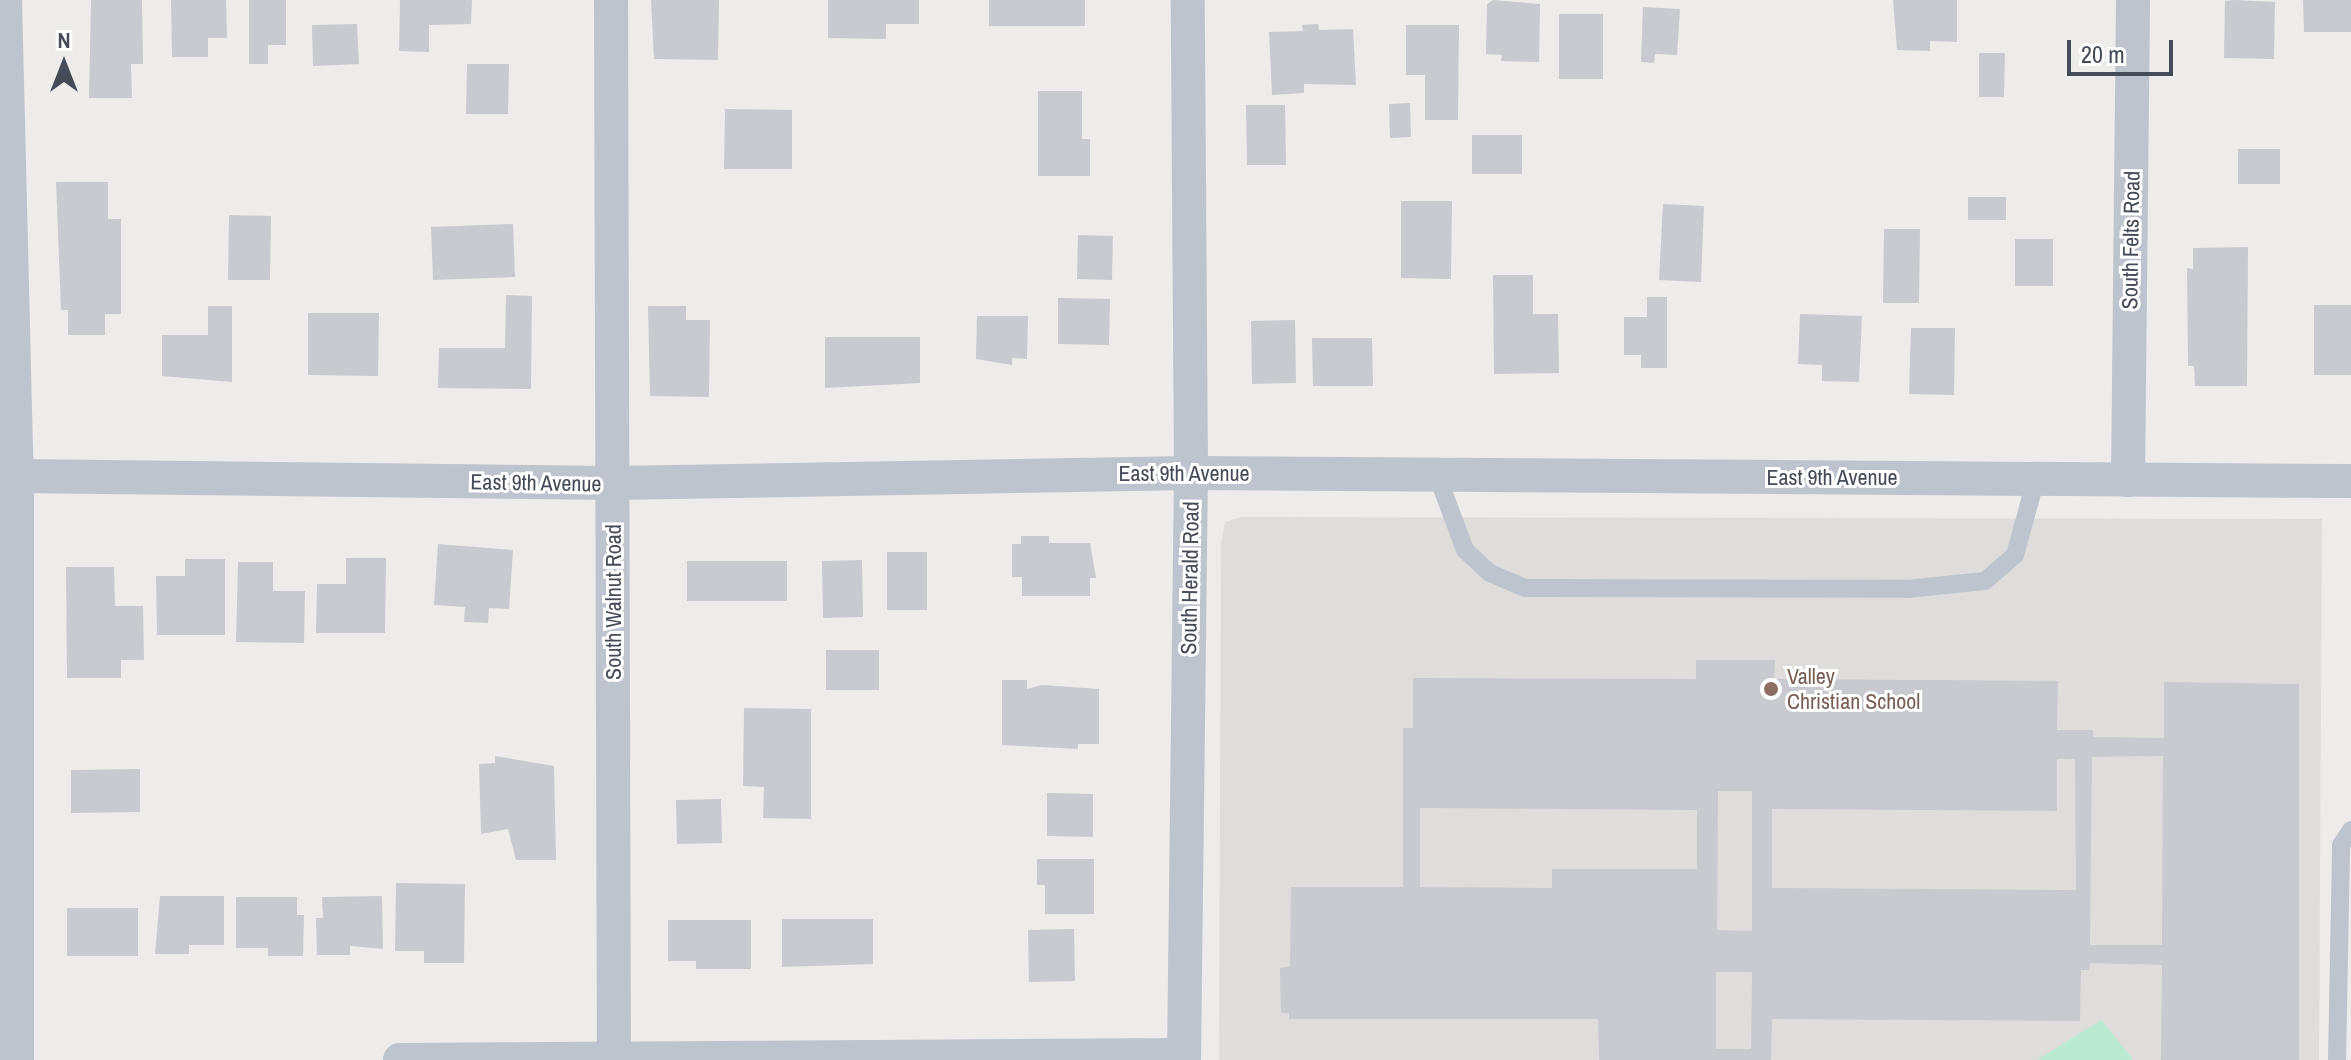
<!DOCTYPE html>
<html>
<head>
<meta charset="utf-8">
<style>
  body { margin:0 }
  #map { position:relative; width:2351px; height:1060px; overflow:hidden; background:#eeebeb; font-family:"Archivo Narrow",sans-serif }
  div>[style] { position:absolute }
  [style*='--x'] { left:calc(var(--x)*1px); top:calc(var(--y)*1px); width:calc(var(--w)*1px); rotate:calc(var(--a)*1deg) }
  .education>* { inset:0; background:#dfdddc }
  .green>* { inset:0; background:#bbead3 }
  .building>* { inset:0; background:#c8cad0 }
  .lane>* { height:18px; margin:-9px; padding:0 9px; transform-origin:9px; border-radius:9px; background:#bdc4cd }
  .street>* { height:34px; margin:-17px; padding:0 17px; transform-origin:17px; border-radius:17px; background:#bdc4cd }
  .dots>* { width:22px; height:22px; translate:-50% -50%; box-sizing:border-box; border:4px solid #fff; border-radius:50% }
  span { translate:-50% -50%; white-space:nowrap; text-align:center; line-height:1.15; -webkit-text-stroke:6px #fff; paint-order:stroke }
  .street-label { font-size:22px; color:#454c57 }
  .education-label { font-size:22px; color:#785e54 }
  .left { translate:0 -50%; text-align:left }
  .north { position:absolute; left:24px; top:24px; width:80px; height:80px; -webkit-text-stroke:6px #fff; paint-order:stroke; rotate:0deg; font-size:22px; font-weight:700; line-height:32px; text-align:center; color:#454c57 }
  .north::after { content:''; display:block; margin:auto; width:28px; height:36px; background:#454c57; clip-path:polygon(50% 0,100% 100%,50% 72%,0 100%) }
  .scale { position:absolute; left:2067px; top:40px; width:106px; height:36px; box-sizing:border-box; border:4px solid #454c57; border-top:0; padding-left:10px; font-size:24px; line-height:28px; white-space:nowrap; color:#454c57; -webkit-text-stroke:6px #fff; paint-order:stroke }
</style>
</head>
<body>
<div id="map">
  <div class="education">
    <i style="clip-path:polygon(1241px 517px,2322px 519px,2319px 1060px,1219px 1060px,1221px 544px,1225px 522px)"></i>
  </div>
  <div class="green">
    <i style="clip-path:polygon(2101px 1019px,2133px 1060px,2037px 1060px,2101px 1020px)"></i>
  </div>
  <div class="building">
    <i style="clip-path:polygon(91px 0,142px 0,143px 64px,131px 64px,132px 98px,89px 98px)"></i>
    <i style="clip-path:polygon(171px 0,226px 0,227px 38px,208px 38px,208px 57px,172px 57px)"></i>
    <i style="clip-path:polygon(249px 0,286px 0,286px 45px,268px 45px,268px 64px,249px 64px)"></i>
    <i style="clip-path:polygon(400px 0,472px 0,471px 24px,429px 25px,429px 52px,399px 51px)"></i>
    <i style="clip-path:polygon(651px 0,719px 0,718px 60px,654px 59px)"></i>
    <i style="clip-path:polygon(828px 0,919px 0,919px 24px,886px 24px,886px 39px,828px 38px)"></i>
    <i style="clip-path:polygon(989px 0,1085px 0,1085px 26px,989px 26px)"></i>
    <i style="clip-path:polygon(1493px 0,1540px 4px,1539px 62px,1501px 61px,1502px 55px,1486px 54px,1487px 4px)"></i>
    <i style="clip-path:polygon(1893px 0,1957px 0,1957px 42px,1930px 41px,1930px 51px,1897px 50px)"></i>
    <i style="clip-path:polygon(2235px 0,2275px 2px,2274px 59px,2224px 58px,2225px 1px)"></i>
    <i style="clip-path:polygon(2303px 0,2351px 0,2351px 32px,2304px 32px)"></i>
    <i style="clip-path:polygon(1643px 7px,1680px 9px,1677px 55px,1655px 54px,1654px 63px,1641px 62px)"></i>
    <i style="clip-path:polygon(1559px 14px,1603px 14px,1603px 79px,1559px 79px)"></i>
    <i style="clip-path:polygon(357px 24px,359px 64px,313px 66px,312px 25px)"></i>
    <i style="clip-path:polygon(1318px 24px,1319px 30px,1353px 29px,1356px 85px,1304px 84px,1304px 93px,1272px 95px,1269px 32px,1303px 31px,1302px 25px)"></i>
    <i style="clip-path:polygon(1406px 25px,1459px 25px,1458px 120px,1425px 120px,1425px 75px,1406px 75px)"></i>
    <i style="clip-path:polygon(1979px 53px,2005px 53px,2004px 97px,1979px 97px)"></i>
    <i style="clip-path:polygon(467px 64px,509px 64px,508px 114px,466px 114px)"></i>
    <i style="clip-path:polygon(1038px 91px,1082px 91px,1082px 139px,1090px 139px,1090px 176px,1038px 176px)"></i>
    <i style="clip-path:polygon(1410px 103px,1411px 137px,1390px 138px,1389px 104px)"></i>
    <i style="clip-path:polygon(1246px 105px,1285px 105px,1286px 165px,1247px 165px)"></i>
    <i style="clip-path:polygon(725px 109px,792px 110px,792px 169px,724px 169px)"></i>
    <i style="clip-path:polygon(1472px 135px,1522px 135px,1522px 174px,1472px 174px)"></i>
    <i style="clip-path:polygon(2238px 149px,2280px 149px,2280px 184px,2238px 184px)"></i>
    <i style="clip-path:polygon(56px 182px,108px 182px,108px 219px,121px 219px,121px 314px,105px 314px,105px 335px,68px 335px,68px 310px,61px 310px)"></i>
    <i style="clip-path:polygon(1968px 197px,2006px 197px,2006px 220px,1968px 220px)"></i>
    <i style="clip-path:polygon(1401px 201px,1452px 201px,1451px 279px,1401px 278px)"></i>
    <i style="clip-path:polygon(1663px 204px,1704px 206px,1701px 282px,1659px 280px)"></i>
    <i style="clip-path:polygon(229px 215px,271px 216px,270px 280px,228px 280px)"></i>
    <i style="clip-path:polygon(513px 224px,515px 277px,433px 280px,431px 227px)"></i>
    <i style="clip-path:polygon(1884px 229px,1920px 229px,1919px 303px,1883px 303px)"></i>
    <i style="clip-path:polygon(1078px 235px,1113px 236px,1112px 280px,1077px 279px)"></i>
    <i style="clip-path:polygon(2015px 239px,2053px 239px,2053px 286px,2015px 286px)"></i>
    <i style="clip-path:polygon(2248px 247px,2247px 386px,2195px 386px,2194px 366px,2188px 366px,2187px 268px,2193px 269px,2193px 248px)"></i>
    <i style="clip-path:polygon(1493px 275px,1533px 275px,1533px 314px,1558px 314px,1559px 373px,1494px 374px)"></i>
    <i style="clip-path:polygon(506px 295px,532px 296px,531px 389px,438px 388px,439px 348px,505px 348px)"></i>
    <i style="clip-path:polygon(1647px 297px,1667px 297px,1667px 368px,1641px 368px,1641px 355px,1624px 355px,1624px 317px,1647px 317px)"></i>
    <i style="clip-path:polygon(1058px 298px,1110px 299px,1109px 345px,1058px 344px)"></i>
    <i style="clip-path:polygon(2314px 305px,2351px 305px,2351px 375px,2314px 375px)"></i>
    <i style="clip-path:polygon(208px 306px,232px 306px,232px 382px,162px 376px,162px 335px,208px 335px)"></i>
    <i style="clip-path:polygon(648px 306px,686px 306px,686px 320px,710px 320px,709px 397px,650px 396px)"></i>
    <i style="clip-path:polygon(308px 313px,379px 313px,378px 376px,308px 375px)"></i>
    <i style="clip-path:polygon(1800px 314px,1862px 316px,1859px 382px,1822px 381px,1822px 365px,1798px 364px)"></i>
    <i style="clip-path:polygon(977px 316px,1028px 316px,1027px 359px,1012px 358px,1012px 365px,976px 359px)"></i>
    <i style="clip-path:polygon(1295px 320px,1296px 383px,1252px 384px,1251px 321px)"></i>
    <i style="clip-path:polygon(1911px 328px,1955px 328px,1954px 395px,1909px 394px)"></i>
    <i style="clip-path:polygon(825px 337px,920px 337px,920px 383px,825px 388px)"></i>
    <i style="clip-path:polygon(1312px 338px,1372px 338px,1373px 386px,1313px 386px)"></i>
    <i style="clip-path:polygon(1021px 536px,1049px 536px,1049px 543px,1090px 543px,1096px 578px,1090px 578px,1090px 596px,1022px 596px,1022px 577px,1012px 577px,1012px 544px,1021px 544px)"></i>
    <i style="clip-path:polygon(438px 544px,513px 550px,509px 609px,489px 608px,488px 623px,464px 622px,465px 607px,434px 605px)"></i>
    <i style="clip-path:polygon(887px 552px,927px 552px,927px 610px,887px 610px)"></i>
    <i style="clip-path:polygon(346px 558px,386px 558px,385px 633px,316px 633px,317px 584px,346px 584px)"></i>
    <i style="clip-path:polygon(185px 559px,225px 559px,225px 635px,157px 635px,156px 576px,185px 576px)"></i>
    <i style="clip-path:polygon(862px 560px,863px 617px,823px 618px,822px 561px)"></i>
    <i style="clip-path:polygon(687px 561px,787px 561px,787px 601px,687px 601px)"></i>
    <i style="clip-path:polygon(238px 562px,273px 562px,273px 591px,305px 591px,304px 643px,236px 642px)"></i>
    <i style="clip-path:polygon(66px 567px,114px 567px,115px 606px,143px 606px,144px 660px,121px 660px,121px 678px,67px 678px)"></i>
    <i style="clip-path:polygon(826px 650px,879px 650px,879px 690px,826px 690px)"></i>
    <i style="clip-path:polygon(evenodd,1696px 660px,1775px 660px,1774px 679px,2058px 681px,2057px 730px,2093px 730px,2093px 737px,2164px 738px,2164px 682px,2299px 684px,2299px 1060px,2161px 1060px,2162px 965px,2090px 963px,2089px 970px,2081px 970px,2080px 1021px,1772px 1019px,1771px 1060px,1599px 1060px,1598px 1019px,1289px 1019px,1289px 1013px,1281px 1013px,1280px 968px,1290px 966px,1291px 887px,1403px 887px,1403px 728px,1413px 728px,1413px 678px,1696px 679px,1696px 660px,2163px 756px,2162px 945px,2090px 945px,2092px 757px,2163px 756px,1696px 660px,2057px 759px,2075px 759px,2076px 890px,1772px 888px,1772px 809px,2057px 811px,2057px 759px,1696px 660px,1718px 791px,1752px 791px,1752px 931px,1717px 930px,1718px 791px,1696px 660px,1420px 808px,1697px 810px,1697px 869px,1552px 869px,1552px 888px,1420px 887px,1420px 808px,1696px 660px,1716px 972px,1752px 972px,1751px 1049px,1716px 1049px,1716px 972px)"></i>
    <i style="clip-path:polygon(1002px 680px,1027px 680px,1027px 689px,1042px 685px,1099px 689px,1099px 744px,1078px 744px,1078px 749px,1002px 745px)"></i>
    <i style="clip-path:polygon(744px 708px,811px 709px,811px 819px,763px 818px,764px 787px,743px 786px)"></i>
    <i style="clip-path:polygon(495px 756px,554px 766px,556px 860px,516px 860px,508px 829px,481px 834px,479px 764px,495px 763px)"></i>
    <i style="clip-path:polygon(140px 769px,140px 812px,71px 813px,71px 770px)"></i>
    <i style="clip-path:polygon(1047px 793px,1093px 794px,1093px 837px,1047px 836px)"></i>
    <i style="clip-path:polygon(721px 799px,722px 843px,677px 844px,676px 800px)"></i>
    <i style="clip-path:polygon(1037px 859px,1094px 859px,1094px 914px,1045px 914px,1045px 885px,1037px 885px)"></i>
    <i style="clip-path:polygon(396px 883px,465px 884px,464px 963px,424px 963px,424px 951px,395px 951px)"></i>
    <i style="clip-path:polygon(160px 896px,224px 896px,224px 945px,189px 945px,189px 954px,155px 954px)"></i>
    <i style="clip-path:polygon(382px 896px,383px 949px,350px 946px,350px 955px,317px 955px,316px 918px,323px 918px,322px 897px)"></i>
    <i style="clip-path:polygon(236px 897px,297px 897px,297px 915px,304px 915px,303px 956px,268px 956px,268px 948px,236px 948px)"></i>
    <i style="clip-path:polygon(67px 908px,138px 908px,138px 956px,67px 956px)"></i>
    <i style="clip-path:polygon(782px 919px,873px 919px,873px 964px,782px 967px)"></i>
    <i style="clip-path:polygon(668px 920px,751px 920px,751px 969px,696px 969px,696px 961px,668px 961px)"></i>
    <i style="clip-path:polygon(1074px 929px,1075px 981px,1029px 982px,1028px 930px)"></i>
  </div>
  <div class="lane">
    <i style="--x:1437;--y:475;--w:80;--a:69.5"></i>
    <i style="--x:1465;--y:550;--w:34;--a:43"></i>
    <i style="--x:1490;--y:573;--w:38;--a:23"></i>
    <i style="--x:1525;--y:588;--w:382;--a:0.1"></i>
    <i style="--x:1907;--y:589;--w:78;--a:-5.9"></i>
    <i style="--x:1985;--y:581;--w:40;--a:-41"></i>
    <i style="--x:2015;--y:555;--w:79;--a:-74.6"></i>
    <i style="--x:2337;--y:1060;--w:215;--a:-88.9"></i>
    <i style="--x:2341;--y:845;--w:18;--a:-56"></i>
  </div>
  <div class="street">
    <i style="--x:5;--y:0;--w:476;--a:88.6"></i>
    <i style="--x:17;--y:476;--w:584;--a:90"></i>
    <i style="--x:611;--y:0;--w:1060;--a:89.84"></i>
    <i style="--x:17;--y:476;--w:597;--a:0.67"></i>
    <i style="--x:614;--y:483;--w:577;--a:-0.99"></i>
    <i style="--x:1191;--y:473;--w:1160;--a:0.4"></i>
    <i style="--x:2128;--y:480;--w:480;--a:-89.4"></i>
    <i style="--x:400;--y:1060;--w:784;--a:-0.37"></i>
    <i style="--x:1184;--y:1060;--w:587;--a:-89.32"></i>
    <i style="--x:1191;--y:473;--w:473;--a:-90.4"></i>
  </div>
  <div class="dots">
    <i style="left:1771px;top:689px;background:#8d6e63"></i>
  </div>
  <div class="street-label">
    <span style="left:2131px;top:240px;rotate:-89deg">South Felts Road</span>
    <span style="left:1184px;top:474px">East 9th Avenue</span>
    <span style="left:1832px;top:478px">East 9th Avenue</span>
    <span style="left:536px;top:483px;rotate:1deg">East 9th Avenue</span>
    <span style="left:1190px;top:578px;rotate:-89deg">South Herald Road</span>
    <span style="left:614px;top:602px;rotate:-90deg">South Walnut Road</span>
  </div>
  <div class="education-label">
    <span class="left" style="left:1787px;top:689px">Valley<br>Christian School</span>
  </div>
  <div class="north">N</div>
  <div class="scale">20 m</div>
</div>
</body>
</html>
